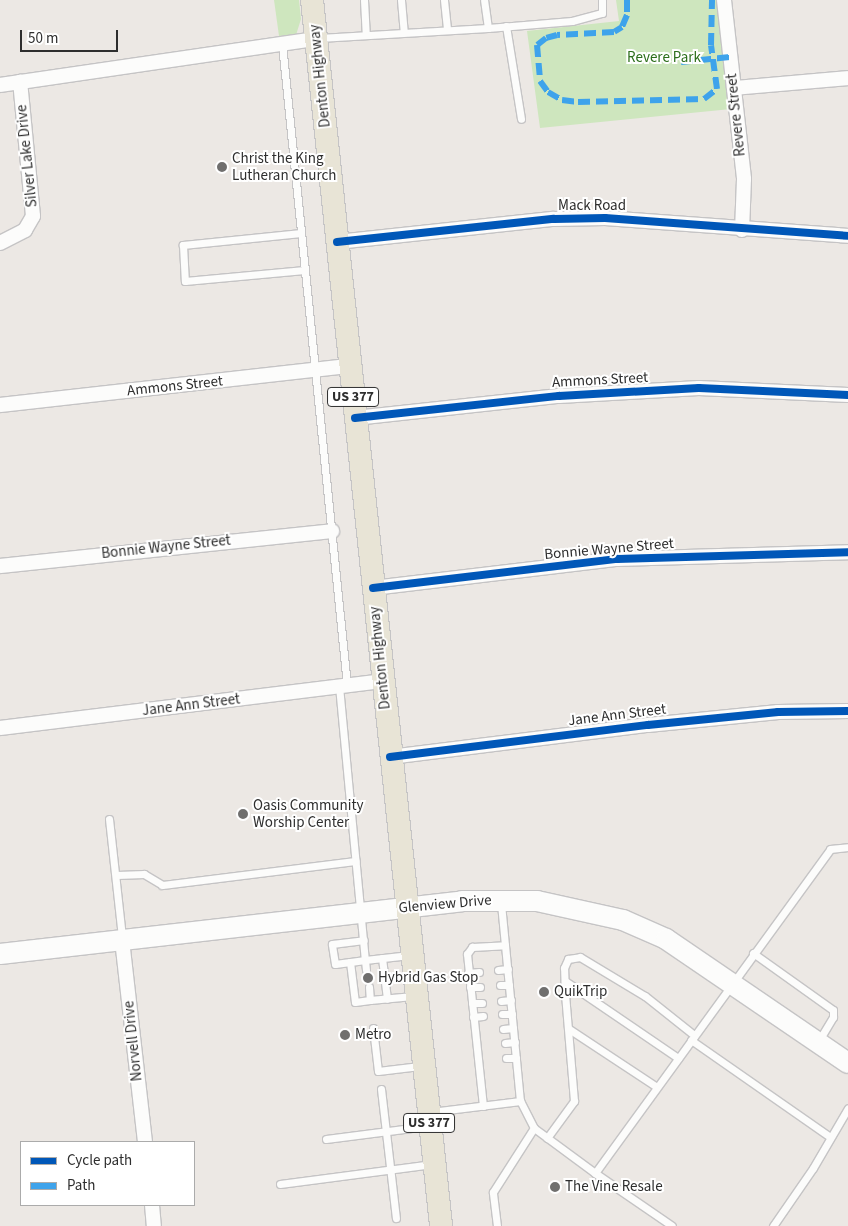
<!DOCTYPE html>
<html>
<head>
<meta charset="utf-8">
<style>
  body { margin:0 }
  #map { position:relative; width:848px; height:1226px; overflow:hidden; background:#ece8e4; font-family:"Source Sans 3",sans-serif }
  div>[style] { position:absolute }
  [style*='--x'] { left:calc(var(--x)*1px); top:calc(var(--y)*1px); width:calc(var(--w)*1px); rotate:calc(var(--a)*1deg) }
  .green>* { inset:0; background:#cee6be }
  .roads { filter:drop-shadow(1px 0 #c5c4c5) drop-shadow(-1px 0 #c5c4c5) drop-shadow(0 1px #c5c4c5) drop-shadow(0 -1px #c5c4c5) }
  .service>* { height:7px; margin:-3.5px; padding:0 3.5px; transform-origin:3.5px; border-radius:3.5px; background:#fcfcfb }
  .minor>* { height:14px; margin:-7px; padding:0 7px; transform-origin:7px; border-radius:7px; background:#fcfcfb }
  .secondary>* { height:20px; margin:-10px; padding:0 10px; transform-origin:10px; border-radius:10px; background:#fcfcfb }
  .primary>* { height:22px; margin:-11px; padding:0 11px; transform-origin:11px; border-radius:11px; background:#e8e4d6 }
  .quiet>* { height:6px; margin-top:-3px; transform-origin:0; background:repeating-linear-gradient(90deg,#3ea3eb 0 12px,transparent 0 18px) }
  .cycleway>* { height:8px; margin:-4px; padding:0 4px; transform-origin:4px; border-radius:4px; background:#0057b8 }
  .dots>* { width:14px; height:14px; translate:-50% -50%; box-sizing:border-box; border:2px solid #fff; border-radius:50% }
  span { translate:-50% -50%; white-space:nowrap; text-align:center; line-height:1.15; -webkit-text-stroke:4px #fff; paint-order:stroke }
  .shield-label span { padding:1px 4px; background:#fff; border:1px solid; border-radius:4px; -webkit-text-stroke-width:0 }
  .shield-label { font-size:14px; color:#2e2e2e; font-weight:700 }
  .park-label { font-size:15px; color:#2c6e1b }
  .street-label { font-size:15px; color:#2e2e2e }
  .poi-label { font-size:15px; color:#2e2e2e }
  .left { translate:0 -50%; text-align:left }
  .legend { position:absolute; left:20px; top:1141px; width:175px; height:65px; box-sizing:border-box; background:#fff; border:1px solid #ababab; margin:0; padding:6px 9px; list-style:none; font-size:15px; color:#2e2e2e }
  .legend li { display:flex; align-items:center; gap:10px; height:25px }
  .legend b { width:25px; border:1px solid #ababab }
  .scale { position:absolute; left:20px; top:30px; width:98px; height:22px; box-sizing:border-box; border:2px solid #2e2e2e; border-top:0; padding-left:6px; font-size:15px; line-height:18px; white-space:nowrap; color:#2e2e2e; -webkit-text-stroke:4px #fff; paint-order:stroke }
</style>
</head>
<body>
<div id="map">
  <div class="green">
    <i style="clip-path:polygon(274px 0,299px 0,301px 19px,296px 35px,279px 36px)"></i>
    <i style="clip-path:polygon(616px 0,718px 0,731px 109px,540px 128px,527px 31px,619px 21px)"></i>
  </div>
  <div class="roads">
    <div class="service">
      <i style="--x:364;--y:0;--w:33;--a:87"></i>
      <i style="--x:401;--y:0;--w:32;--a:85"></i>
      <i style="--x:444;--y:0;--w:30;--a:84"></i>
      <i style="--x:506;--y:26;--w:94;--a:80.8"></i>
      <i style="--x:488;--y:28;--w:84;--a:-4.8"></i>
      <i style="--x:572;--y:21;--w:31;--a:-15"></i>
      <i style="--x:602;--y:13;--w:13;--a:-90"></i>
      <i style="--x:319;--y:38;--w:169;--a:-3.4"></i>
      <i style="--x:488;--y:28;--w:28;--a:-98"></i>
      <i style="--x:282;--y:44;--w:644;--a:84.21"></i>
      <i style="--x:301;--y:233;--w:119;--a:174.2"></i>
      <i style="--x:183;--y:245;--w:36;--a:87"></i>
      <i style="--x:185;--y:281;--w:120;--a:-5.3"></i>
      <i style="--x:339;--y:686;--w:275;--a:84.6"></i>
      <i style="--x:365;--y:960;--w:45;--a:-6.3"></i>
      <i style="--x:109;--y:819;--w:119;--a:83.7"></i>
      <i style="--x:117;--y:875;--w:27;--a:-2"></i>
      <i style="--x:144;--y:874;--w:21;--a:31"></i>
      <i style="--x:162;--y:885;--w:195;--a:-7.1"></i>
      <i style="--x:753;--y:953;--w:98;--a:35.5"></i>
      <i style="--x:833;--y:1010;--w:7;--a:90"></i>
      <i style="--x:833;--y:1017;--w:29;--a:121"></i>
      <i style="--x:382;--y:958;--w:41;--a:83"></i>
      <i style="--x:350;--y:962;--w:15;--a:172"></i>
      <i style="--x:335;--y:964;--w:20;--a:-99"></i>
      <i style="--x:332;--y:944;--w:32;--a:-7"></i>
      <i style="--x:366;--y:970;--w:10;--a:-96"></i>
      <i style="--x:365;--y:960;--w:15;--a:172"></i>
      <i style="--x:350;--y:962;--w:40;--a:82.9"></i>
      <i style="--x:355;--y:1002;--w:15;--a:-8"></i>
      <i style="--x:498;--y:970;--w:10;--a:-6"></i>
      <i style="--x:468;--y:973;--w:11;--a:-5"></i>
      <i style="--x:565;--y:981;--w:137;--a:34.3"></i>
      <i style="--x:500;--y:985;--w:9;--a:0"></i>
      <i style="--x:369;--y:987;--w:13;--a:86"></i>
      <i style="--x:370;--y:1000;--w:43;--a:-5.3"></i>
      <i style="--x:470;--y:987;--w:10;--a:0"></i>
      <i style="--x:501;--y:1001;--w:10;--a:-6"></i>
      <i style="--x:472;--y:1003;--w:10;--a:0"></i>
      <i style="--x:502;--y:1014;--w:10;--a:0"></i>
      <i style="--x:473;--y:1017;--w:10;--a:-6"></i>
      <i style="--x:373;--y:1028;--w:43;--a:83.4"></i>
      <i style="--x:378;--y:1071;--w:42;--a:-6.8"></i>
      <i style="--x:503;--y:1029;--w:10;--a:-6"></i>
      <i style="--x:569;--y:1029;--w:105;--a:33.4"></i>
      <i style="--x:691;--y:1040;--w:169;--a:34.9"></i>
      <i style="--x:505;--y:1043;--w:10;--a:-6"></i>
      <i style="--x:506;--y:1058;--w:10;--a:0"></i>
      <i style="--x:381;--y:1089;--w:130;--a:83.4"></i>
      <i style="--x:483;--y:1106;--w:153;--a:-96"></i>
      <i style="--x:467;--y:954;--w:9;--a:-54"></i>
      <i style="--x:472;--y:947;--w:33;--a:-3"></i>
      <i style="--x:431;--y:1112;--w:90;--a:-7"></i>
      <i style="--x:520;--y:1101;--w:200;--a:-95.5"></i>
      <i style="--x:534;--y:1128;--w:76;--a:36.4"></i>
      <i style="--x:595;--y:1173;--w:400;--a:-54"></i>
      <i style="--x:830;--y:849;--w:18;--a:-6"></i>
      <i style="--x:547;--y:1138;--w:46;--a:-53.9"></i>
      <i style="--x:574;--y:1101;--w:107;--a:-94.8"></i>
      <i style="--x:565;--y:994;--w:26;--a:-92"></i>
      <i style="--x:564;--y:968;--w:10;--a:-66"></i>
      <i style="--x:568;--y:959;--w:12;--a:-9"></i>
      <i style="--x:580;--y:957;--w:76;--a:31"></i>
      <i style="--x:645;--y:996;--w:63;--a:38.5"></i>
      <i style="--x:326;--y:1139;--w:102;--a:-7.3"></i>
      <i style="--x:595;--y:1173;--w:93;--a:34.5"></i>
      <i style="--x:280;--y:1184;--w:152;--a:-7.5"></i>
      <i style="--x:497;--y:1226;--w:34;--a:-97"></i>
      <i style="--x:493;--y:1192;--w:76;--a:-57.4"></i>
      <i style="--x:534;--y:1128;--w:30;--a:-117"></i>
      <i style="--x:773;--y:1226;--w:70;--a:-55.4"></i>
      <i style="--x:813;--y:1168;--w:69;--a:-59.7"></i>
    </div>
    <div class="minor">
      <i style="--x:724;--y:0;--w:180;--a:83.6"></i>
      <i style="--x:744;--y:179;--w:51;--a:92.2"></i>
      <i style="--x:0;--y:85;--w:319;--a:-8.3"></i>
      <i style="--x:734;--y:88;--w:114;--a:-5"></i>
      <i style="--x:337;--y:242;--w:218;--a:-6.1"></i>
      <i style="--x:554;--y:219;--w:51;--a:-1.1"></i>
      <i style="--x:605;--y:218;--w:244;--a:4.2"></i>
      <i style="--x:0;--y:243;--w:28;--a:-27"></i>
      <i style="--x:25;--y:230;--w:16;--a:-60"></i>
      <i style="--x:33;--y:216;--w:135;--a:-95.5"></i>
      <i style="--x:0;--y:405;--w:352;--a:-6.4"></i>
      <i style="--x:355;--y:418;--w:205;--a:-6.2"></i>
      <i style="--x:559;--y:396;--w:140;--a:-3.3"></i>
      <i style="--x:699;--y:388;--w:149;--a:2.7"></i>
      <i style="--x:0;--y:566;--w:334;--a:-6"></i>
      <i style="--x:373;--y:588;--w:246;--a:-6.8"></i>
      <i style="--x:617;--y:559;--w:231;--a:-1.7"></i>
      <i style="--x:0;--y:728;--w:386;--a:-7"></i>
      <i style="--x:390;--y:757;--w:260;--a:-7.1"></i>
      <i style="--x:648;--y:725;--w:131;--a:-5.7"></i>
      <i style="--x:778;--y:712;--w:70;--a:-0.8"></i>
      <i style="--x:122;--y:940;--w:203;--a:83.5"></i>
      <i style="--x:152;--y:1205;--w:21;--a:85"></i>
    </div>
    <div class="secondary">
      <i style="--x:0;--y:954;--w:465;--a:-6.5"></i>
      <i style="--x:462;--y:901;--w:75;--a:0"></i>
      <i style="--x:537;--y:901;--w:88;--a:12.5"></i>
      <i style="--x:623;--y:920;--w:47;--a:23.8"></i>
      <i style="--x:666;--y:939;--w:220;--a:34.3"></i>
    </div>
    <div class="primary">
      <i style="--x:312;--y:0;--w:1233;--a:83.99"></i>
    </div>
  </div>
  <div class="quiet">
    <i style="--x:627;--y:0;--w:15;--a:90"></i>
    <i style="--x:627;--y:15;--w:13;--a:113"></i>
    <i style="--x:622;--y:27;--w:9;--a:148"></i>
    <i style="--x:614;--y:32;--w:57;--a:177"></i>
    <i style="--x:557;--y:35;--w:11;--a:165"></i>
    <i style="--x:546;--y:38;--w:11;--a:142"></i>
    <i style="--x:537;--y:45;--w:36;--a:85"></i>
    <i style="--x:540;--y:81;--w:14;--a:54"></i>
    <i style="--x:548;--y:92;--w:16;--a:30"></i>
    <i style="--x:562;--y:100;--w:16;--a:7"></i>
    <i style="--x:578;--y:102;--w:126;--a:-1.4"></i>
    <i style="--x:704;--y:99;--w:16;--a:-38"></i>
    <i style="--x:717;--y:89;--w:44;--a:-97.8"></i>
    <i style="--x:711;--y:45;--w:45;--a:-88.7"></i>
    <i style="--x:681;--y:62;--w:49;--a:-5.8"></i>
  </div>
  <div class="cycleway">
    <i style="--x:337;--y:242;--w:218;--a:-6.1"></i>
    <i style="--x:554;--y:219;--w:51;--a:-1.1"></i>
    <i style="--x:605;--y:218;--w:244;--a:4.2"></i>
    <i style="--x:355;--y:418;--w:205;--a:-6.2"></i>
    <i style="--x:559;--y:396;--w:140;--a:-3.3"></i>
    <i style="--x:699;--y:388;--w:149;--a:2.7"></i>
    <i style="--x:373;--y:588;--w:246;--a:-6.8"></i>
    <i style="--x:617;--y:559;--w:231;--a:-1.7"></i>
    <i style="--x:390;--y:757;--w:260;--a:-7.1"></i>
    <i style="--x:648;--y:725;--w:131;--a:-5.7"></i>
    <i style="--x:778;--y:712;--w:70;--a:-0.8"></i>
  </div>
  <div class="dots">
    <i style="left:222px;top:167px;background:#706f6e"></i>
    <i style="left:243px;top:814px;background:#706f6e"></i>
    <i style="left:368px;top:978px;background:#706f6e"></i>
    <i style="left:544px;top:992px;background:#706f6e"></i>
    <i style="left:345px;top:1035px;background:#706f6e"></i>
    <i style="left:555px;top:1187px;background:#706f6e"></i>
  </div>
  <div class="shield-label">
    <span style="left:353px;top:397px">US 377</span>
    <span style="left:429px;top:1123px">US 377</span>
  </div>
  <div class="park-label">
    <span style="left:664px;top:58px">Revere Park</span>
  </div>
  <div class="street-label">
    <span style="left:320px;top:76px;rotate:-96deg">Denton Highway</span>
    <span style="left:736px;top:115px;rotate:-96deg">Revere Street</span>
    <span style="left:27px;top:156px;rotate:-96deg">Silver Lake Drive</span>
    <span style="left:592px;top:206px">Mack Road</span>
    <span style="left:600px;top:380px;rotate:-3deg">Ammons Street</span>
    <span style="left:175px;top:386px;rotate:-6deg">Ammons Street</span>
    <span style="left:166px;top:547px;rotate:-6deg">Bonnie Wayne Street</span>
    <span style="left:609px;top:549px;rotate:-5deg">Bonnie Wayne Street</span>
    <span style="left:380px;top:658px;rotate:-96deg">Denton Highway</span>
    <span style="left:191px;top:705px;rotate:-7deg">Jane Ann Street</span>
    <span style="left:617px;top:715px;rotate:-7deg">Jane Ann Street</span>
    <span style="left:445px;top:904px;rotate:-5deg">Glenview Drive</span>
    <span style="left:133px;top:1041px;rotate:-96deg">Norvell Drive</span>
  </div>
  <div class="poi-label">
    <span class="left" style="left:232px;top:167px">Christ the King<br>Lutheran Church</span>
    <span class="left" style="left:253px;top:814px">Oasis Community<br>Worship Center</span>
    <span class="left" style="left:378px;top:978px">Hybrid Gas Stop</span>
    <span class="left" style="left:554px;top:992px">QuikTrip</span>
    <span class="left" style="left:355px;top:1035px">Metro</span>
    <span class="left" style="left:565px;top:1187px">The Vine Resale</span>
  </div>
  <ul class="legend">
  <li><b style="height:6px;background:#0057b8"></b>Cycle path</li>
  <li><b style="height:6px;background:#3ea3eb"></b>Path</li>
  </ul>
  <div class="scale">50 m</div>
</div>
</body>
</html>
